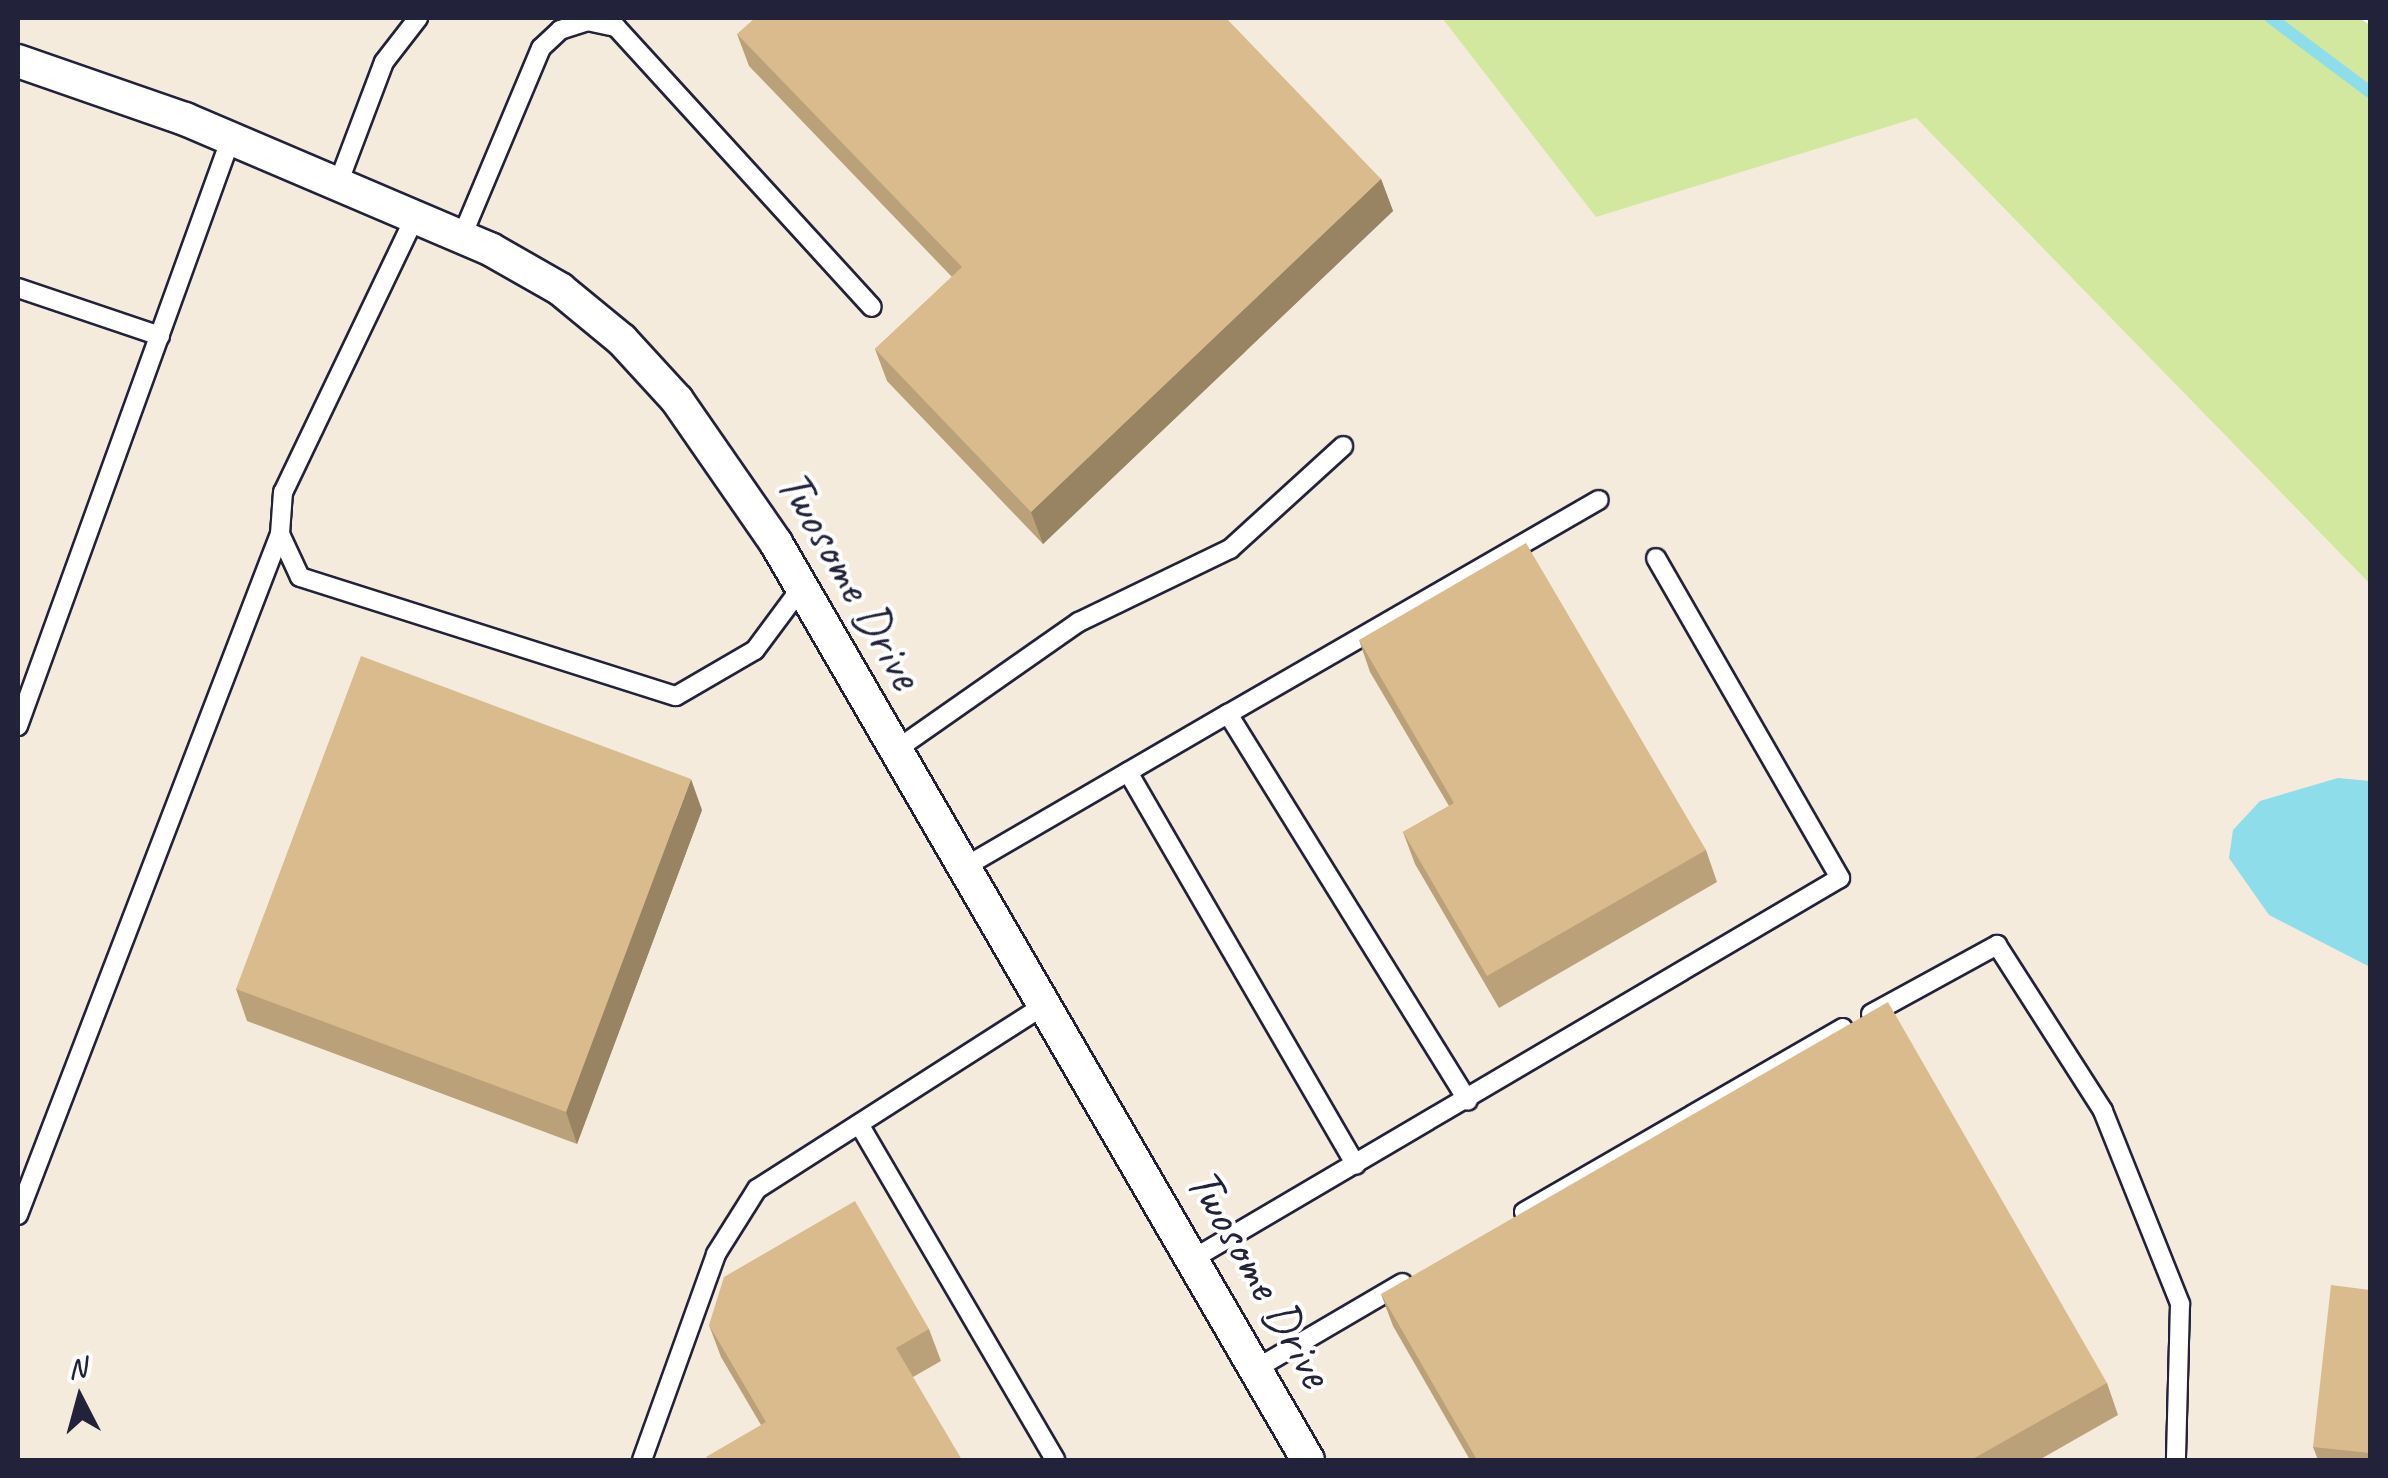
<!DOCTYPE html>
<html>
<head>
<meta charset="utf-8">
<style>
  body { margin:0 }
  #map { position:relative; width:2388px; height:1478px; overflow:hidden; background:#fff; font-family:Caveat,sans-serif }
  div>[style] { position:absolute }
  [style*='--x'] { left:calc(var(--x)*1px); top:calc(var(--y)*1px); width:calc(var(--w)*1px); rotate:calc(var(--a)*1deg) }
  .built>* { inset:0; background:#f4ebdd }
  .green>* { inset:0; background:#d1e89e }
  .water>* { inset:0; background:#8dddea }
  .stream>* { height:12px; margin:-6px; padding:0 6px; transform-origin:6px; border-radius:6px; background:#8dddea }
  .roads { filter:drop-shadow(2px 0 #22223b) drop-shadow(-2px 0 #22223b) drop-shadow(0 2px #22223b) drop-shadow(0 -2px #22223b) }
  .lane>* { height:18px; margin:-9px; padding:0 9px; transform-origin:9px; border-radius:9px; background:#fff }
  .street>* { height:32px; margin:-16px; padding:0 16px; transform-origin:16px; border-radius:16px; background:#fff }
  .wall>* { inset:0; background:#bba179 }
  .shaded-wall>* { inset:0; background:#988363 }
  .building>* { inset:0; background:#d9bb8d }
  span { translate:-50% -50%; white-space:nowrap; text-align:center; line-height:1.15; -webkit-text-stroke:8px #fff; paint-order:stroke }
  .street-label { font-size:50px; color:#22223b }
  .frame { position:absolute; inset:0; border:20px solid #22223b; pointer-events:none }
  .north { position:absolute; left:30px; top:1348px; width:100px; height:100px; -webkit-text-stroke:8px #fff; paint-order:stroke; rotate:354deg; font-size:28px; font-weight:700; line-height:40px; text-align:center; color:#22223b }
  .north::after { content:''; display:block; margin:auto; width:35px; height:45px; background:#22223b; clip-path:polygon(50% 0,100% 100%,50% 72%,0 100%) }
</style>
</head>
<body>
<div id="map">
  <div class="built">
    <i style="clip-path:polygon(18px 18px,1442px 18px,1596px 216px,1916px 118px,2370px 584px,2370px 1460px,18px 1460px)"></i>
  </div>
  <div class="green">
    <i style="clip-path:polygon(1442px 18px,2359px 18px,2370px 25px,2370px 584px,1916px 118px,1596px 217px)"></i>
  </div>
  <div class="water">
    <i style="clip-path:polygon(2338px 778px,2370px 781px,2370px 967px,2269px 915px,2229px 858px,2233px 830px,2260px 801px)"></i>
  </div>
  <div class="stream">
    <i style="--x:2271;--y:18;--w:124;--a:36.8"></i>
  </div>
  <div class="roads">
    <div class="lane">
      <i style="--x:339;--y:181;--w:127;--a:-69.3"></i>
      <i style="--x:384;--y:62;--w:56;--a:-52.3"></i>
      <i style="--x:416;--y:215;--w:307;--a:115.6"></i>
      <i style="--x:283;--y:492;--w:42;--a:94.1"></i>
      <i style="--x:280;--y:534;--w:47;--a:65.1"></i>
      <i style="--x:300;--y:577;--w:394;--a:17.6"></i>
      <i style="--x:676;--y:696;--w:91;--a:-30.2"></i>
      <i style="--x:755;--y:650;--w:77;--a:-53.4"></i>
      <i style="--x:462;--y:236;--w:204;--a:-67.2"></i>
      <i style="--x:541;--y:48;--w:26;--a:-43"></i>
      <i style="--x:560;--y:30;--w:28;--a:-18"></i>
      <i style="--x:587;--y:21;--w:30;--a:12"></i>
      <i style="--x:616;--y:27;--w:379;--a:47.6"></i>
      <i style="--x:18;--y:288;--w:150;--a:18.7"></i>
      <i style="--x:1228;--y:714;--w:428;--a:-30"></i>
      <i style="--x:18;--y:726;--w:625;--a:-70.09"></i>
      <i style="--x:893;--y:752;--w:227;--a:-35"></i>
      <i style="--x:1079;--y:622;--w:168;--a:-25.8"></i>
      <i style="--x:1230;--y:549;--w:153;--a:-42.3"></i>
      <i style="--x:1128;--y:772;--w:454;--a:59.9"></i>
      <i style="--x:963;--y:868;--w:306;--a:-30.2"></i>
      <i style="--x:1228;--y:714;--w:455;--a:58.2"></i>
      <i style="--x:1871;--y:1014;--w:144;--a:-28.7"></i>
      <i style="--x:1997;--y:945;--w:197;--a:57.4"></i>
      <i style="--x:2103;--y:1111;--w:208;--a:68.2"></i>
      <i style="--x:2180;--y:1304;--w:156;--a:91.5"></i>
      <i style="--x:859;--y:1124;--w:389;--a:59.7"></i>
      <i style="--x:1524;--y:1212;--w:368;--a:-30"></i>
      <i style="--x:18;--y:1215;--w:730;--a:-68.96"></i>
      <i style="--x:1191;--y:1260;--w:753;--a:-30.48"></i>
      <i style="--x:1840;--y:878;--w:369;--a:-119.9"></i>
      <i style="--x:1254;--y:1370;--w:172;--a:-30.4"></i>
      <i style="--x:642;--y:1460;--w:219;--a:-70.2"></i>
      <i style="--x:716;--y:1254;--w:77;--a:-57.8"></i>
      <i style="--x:757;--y:1189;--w:342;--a:-32.6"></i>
    </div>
    <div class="street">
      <i style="--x:18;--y:61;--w:177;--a:19.2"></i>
      <i style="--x:185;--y:119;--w:332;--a:23.1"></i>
      <i style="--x:490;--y:249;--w:81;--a:29.7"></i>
      <i style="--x:560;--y:289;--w:80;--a:39.4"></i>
      <i style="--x:622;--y:340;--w:81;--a:47.5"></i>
      <i style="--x:677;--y:400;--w:174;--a:55.3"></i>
      <i style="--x:776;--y:543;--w:1060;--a:59.88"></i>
    </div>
  </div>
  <div class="wall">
    <i style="clip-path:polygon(737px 34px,1381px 179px,1393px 211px,1043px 544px,887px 381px,875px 349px,952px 277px,749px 66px)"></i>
    <i style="clip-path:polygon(1359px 640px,1706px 850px,1717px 882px,1499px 1008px,1415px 864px,1403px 832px,1449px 806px,1370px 672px)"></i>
    <i style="clip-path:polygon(702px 810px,577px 1144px,247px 1021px,236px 989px)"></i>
    <i style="clip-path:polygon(2370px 1290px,2370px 1460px,2318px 1460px,2313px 1447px)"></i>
    <i style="clip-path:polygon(1381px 1294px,2107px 1383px,2118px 1415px,2039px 1460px,1470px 1460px,1393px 1326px)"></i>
    <i style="clip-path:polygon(709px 1325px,929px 1329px,941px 1361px,913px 1377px,761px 1425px,721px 1357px)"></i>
  </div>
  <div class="shaded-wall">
    <i style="clip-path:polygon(1381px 179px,1393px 211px,1043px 544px,1031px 512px)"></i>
    <i style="clip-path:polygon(691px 779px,702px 810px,577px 1144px,566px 1112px)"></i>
  </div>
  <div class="building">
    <i style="clip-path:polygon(755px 18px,1226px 18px,1381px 179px,1031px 512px,875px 349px,962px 267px,737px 34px)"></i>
    <i style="clip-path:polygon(1526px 543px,1706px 850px,1487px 976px,1403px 832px,1454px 803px,1359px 640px)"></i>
    <i style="clip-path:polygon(361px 656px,691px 779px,566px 1112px,236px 989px)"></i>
    <i style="clip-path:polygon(1888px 1002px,2107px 1383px,1971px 1460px,1477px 1460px,1381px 1294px)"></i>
    <i style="clip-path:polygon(855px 1201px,929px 1329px,896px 1348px,962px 1460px,709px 1460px,706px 1457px,766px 1422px,709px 1325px,724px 1277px)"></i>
    <i style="clip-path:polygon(2331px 1285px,2370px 1290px,2370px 1453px,2313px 1447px)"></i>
  </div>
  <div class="street-label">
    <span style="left:850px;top:579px;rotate:60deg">Twosome Drive</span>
    <span style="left:1260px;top:1277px;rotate:60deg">Twosome Drive</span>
  </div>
  <div class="frame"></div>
  <div class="north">N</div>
</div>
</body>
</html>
